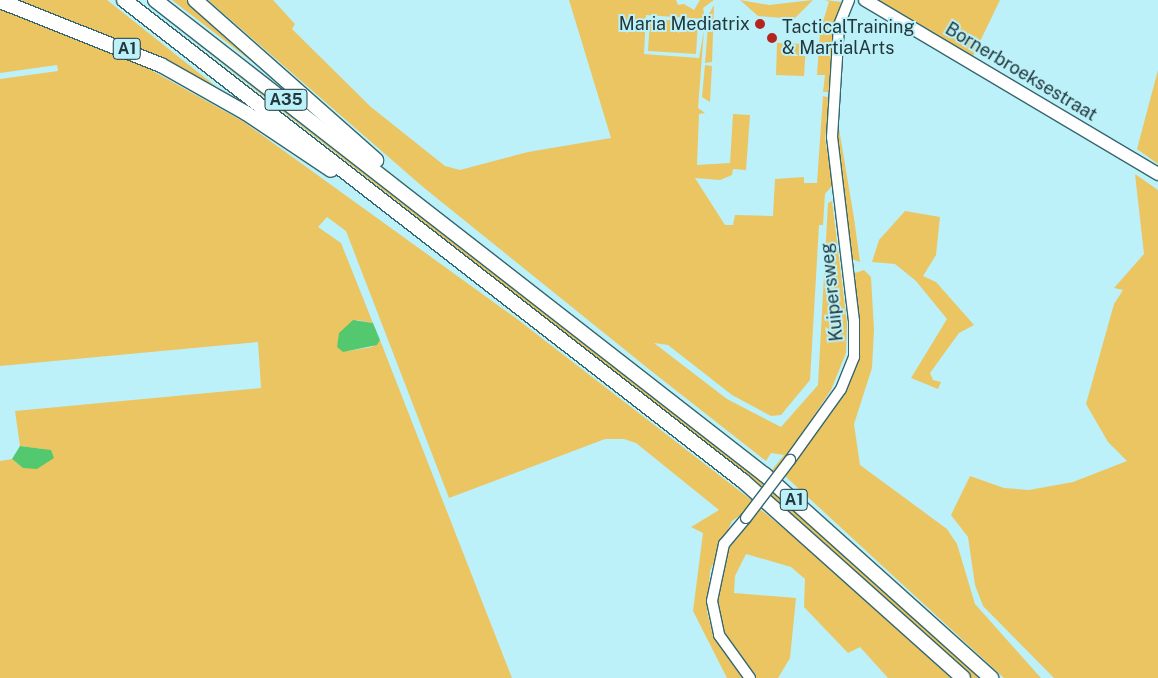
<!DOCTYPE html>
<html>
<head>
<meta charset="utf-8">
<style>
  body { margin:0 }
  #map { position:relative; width:1158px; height:678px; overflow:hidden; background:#bcf1fa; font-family:"Public Sans",sans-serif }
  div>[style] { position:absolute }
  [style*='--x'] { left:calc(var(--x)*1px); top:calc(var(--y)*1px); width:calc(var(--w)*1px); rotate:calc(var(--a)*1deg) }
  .green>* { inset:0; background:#ebc562 }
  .water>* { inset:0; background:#54c86f }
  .roads { filter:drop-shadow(1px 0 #35676e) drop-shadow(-1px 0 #35676e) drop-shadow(0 1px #35676e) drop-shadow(0 -1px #35676e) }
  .minor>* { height:10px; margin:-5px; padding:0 5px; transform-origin:5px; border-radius:5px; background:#fff }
  .major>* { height:12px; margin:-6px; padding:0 6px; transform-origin:6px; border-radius:6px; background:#fff }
  .highway>* { height:14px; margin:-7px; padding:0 7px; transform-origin:7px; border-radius:7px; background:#fff }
  .bridges { filter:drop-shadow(1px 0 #35676e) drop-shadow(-1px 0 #35676e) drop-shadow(0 1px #35676e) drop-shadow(0 -1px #35676e) }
  .minor-bridge>* { height:10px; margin:-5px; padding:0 5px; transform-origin:5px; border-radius:5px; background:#fff }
  .dots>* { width:14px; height:14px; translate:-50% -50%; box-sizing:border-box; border:2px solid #bcf1fa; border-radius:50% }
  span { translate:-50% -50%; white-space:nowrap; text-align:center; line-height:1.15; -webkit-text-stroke:4px #bcf1fa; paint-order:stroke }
  .shield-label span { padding:1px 4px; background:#bcf1fa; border:1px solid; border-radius:4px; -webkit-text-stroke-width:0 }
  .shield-label { font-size:16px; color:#22383b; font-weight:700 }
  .poi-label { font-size:18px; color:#22383b }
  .right { translate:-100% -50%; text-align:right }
  .left { translate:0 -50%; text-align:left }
  .street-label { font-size:18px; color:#22383b }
</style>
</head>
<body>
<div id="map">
  <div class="green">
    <i style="clip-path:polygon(10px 0,107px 0,238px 104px,104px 34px)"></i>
    <i style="clip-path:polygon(172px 0,190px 0,285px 87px)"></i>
    <i style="clip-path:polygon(208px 0,273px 0,295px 24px,292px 29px,371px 107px,445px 166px,460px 170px,528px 152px,611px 138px,569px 0,676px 0,678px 5px,684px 4px,694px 10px,700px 0,714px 0,703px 8px,705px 19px,646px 15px,644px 54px,699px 58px,704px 30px,698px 108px,705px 113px,699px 114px,697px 165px,730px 163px,733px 114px,750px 115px,746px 170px,733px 169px,732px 175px,720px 180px,695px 178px,725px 225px,733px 225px,735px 215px,773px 216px,775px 179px,804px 177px,804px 183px,817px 183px,823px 96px,831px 98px,825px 138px,833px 185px,825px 194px,823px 225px,819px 225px,810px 380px,781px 415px,771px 416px,732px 395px,668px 345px,654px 343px,727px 399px,781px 427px,818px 385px,828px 203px,832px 201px,847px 323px,846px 353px,831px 390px,768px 485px,984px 678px,971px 678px,769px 495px,732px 521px,710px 571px,707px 611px,713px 636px,743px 678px,727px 678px,693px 611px,703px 533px,691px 527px,719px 510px,636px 443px,624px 439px,605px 439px,449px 498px,346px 231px,327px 217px,318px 227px,341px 243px,373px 323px,357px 320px,348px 351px,372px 347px,380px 340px,512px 678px,0 678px,0 461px,12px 459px,23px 468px,43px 449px,20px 446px,15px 411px,261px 388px,258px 342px,0 366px,0 79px,58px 71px,57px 65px,0 73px,0 9px,133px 60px,244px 122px,517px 319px,750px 499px,759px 486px,173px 25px,763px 481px,784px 455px,771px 453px,766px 461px,650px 370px,423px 187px)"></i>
    <i style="clip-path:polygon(740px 0,769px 5px,813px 0,794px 19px,758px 16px)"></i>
    <i style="clip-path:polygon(825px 0,841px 2px,829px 92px,823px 92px,825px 75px,817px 75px,820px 31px,829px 2px)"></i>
    <i style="clip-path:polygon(879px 0,1000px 0,973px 56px)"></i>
    <i style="clip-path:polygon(714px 5px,712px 62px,705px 63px,709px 14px)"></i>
    <i style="clip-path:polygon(650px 19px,698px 22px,696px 54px,648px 51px)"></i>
    <i style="clip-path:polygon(777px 43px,806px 44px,804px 76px,776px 75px)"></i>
    <i style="clip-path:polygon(705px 65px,712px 66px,710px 102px,702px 97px)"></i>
    <i style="clip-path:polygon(1158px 70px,1158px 164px,1137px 149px)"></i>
    <i style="clip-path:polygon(836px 111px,854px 218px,860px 262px,849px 258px,836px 155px)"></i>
    <i style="clip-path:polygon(1135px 174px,1158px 190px,1158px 678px,1054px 678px,983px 606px,975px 585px,968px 537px,951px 515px,970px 476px,1004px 488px,1029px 490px,1073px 482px,1127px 461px,1108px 442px,1086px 404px,1114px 304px,1123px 290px,1114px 288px,1144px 254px)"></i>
    <i style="clip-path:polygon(905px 211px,940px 217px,936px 255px,923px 276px,936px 282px,974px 325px,959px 333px,930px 373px,933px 380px,941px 382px,938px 389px,911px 378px,947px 319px,916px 281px,895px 264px,872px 262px,879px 240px)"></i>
    <i style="clip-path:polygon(864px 270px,871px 277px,874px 330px,872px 368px,854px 424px,860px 465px,947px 529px,957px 544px,975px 604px,1041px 678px,1004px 678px,785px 476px,810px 440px,859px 347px,852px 274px)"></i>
    <i style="clip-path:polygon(759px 508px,828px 565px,951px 678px,888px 678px,860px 647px,848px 653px,804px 607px,805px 579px,791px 567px,746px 554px,735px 576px,734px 593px,796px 598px,790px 658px,778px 678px,756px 678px,724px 633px,716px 593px,727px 547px)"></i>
  </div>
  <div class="water">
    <i style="clip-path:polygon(353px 320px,373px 323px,380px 340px,377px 345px,343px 352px,337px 347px,339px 333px)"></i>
    <i style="clip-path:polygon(20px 446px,51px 450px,54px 458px,37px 469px,23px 468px,12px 459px)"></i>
  </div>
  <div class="roads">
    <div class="minor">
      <i style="--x:790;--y:460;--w:87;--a:-54.3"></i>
      <i style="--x:841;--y:389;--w:35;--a:-68"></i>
      <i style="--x:854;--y:357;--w:36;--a:-90"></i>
      <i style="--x:854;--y:321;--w:185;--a:-96.8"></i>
      <i style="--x:832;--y:137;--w:112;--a:-86.4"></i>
      <i style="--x:839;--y:25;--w:27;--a:-68"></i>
      <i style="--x:746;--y:518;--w:34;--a:130"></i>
      <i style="--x:724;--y:544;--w:58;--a:101.9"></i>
      <i style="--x:712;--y:601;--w:35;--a:78"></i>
      <i style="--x:719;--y:635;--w:53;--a:54.2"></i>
    </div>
    <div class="major">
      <i style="--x:865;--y:0;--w:341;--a:30.7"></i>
    </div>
    <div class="highway">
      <i style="--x:124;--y:0;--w:784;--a:37.85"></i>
      <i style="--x:743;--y:481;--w:295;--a:41.8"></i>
      <i style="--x:155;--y:0;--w:773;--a:37.91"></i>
      <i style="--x:765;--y:475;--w:304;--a:41.9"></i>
      <i style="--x:195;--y:0;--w:242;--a:41.5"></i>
      <i style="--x:0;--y:1;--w:173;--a:21.7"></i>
      <i style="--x:161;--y:65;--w:98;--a:29.5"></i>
      <i style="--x:246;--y:113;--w:102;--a:33.8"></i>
    </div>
  </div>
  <div class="bridges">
    <div class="minor-bridge">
      <i style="--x:746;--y:518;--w:73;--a:-52.8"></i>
    </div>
  </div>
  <div class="dots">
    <i style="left:760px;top:24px;background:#b4251e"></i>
    <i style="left:772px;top:38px;background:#b4251e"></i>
  </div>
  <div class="shield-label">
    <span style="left:127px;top:49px">A1</span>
    <span style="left:286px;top:100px">A35</span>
    <span style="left:794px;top:500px">A1</span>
  </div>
  <div class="poi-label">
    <span class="right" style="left:750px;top:24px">Maria Mediatrix</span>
    <span class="left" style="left:782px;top:38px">TacticalTraining<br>&amp; MartialArts</span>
  </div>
  <div class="street-label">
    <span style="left:1021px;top:72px;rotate:31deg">Bornerbroeksestraat</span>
    <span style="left:832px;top:292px;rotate:-96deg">Kuipersweg</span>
  </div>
</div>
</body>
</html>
